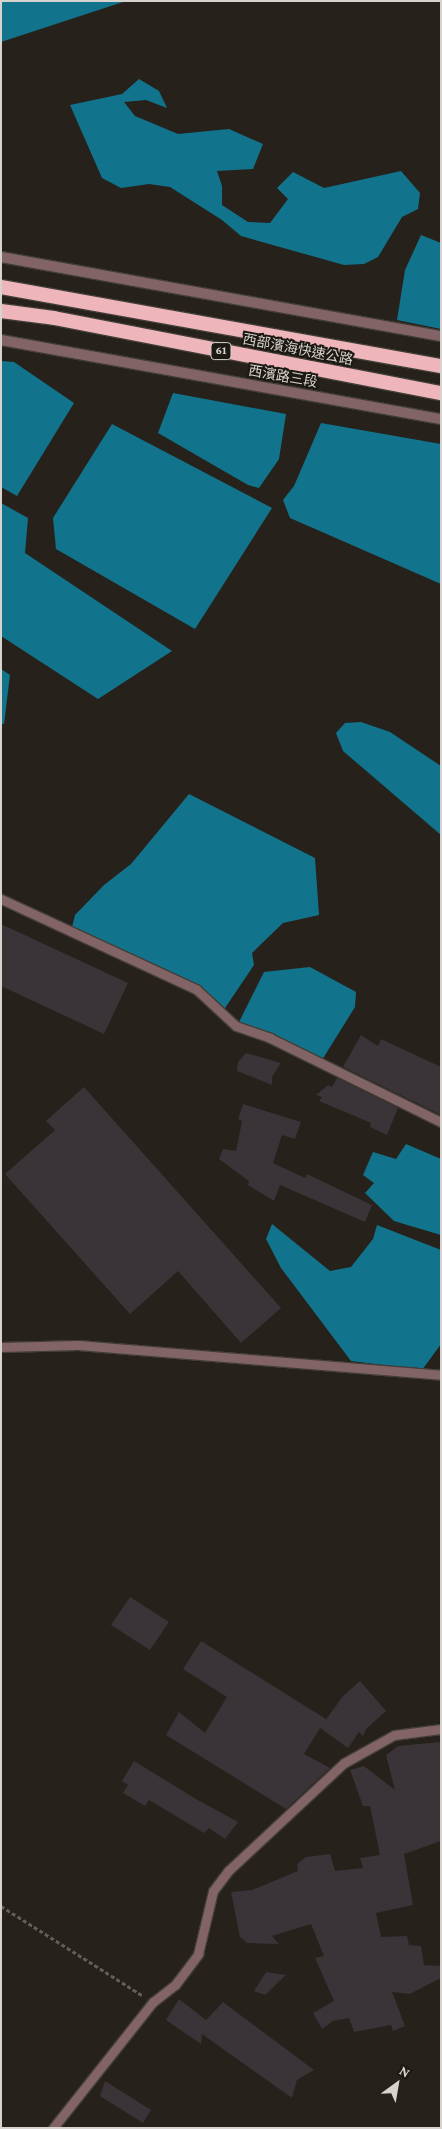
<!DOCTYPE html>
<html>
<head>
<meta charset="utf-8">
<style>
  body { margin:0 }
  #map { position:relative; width:442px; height:2129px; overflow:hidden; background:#26211b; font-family:"Crimson Pro","Noto Sans TC",serif }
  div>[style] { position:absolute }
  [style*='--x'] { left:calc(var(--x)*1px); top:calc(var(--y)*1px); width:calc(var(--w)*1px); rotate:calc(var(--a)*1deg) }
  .water>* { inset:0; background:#11748c }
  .building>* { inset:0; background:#3a3337 }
  .path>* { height:3px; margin-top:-1.5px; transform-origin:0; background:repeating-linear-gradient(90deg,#635e59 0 4px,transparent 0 6.5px) }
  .roads { filter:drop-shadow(1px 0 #423e38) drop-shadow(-1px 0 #423e38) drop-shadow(0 1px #423e38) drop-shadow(0 -1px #423e38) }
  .service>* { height:9px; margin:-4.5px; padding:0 4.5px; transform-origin:4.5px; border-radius:4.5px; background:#826366 }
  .tertiary>* { height:10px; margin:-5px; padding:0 5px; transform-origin:5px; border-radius:5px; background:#826366 }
  .trunk>* { height:14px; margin:-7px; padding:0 7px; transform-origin:7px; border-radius:7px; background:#eeb5bb }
  span { translate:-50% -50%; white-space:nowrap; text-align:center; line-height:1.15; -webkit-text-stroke:4px #1c1812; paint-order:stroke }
  .shield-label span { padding:1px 4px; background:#1c1812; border:1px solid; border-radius:4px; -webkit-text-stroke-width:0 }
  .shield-label { font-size:12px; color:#d7d4d0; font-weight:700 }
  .street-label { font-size:14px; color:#d7d4d0 }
  .frame { position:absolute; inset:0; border:2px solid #d7d4d0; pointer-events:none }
  .north { position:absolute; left:372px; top:2059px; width:50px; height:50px; -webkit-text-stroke:4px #1c1812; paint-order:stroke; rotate:32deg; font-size:14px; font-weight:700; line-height:20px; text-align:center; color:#d7d4d0 }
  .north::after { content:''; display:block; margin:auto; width:18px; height:22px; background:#d7d4d0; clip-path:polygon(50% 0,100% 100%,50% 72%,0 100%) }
</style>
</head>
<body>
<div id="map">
  <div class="water">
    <i style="clip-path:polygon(1px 1px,126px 1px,1px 42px)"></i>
    <i style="clip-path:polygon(139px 79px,159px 91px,167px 108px,146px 100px,124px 102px,135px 116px,178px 134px,229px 129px,263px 144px,253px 169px,217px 171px,222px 186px,222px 205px,248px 222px,270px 223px,288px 199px,277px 188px,293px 172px,324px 188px,401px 171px,420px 193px,418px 209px,402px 217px,378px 257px,364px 264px,344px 265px,241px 236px,222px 220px,170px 187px,149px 184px,121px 188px,102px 178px,70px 105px,122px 94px)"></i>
    <i style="clip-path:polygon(421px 235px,441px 243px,441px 329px,397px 320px,405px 270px)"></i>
    <i style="clip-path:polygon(1px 361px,14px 362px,74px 403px,17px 496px,1px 487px)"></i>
    <i style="clip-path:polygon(173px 393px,286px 414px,279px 459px,259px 488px,248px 485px,158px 433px)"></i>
    <i style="clip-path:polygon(321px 423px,441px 444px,441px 584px,290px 518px,283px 500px,294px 486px)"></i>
    <i style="clip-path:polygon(112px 424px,272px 508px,195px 629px,56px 549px,53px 518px)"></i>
    <i style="clip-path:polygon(1px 503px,28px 518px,25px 553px,172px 651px,98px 699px,1px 636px)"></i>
    <i style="clip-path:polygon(1px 669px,10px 675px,4px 724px,1px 724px)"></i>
    <i style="clip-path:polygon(361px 722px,390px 732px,441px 766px,441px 835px,343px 751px,336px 733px,345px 723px)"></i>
    <i style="clip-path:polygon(189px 794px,315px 858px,319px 915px,283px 923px,252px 953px,254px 965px,223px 1011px,206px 997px,70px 935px,75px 915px,104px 885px,131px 864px)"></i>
    <i style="clip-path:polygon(310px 967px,356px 992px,355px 1007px,322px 1060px,239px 1022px,264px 972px)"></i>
    <i style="clip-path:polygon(406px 1144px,441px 1159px,441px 1235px,394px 1221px,365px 1193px,374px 1183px,363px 1175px,373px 1152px,396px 1159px)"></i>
    <i style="clip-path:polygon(272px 1224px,330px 1271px,351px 1267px,373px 1239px,377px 1225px,441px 1250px,441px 1344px,422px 1370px,351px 1361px,281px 1268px,266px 1239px)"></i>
  </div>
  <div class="building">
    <i style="clip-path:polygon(1px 924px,128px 983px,104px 1034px,1px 986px)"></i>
    <i style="clip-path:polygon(361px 1035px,378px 1046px,381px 1039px,441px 1067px,441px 1115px,343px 1067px)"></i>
    <i style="clip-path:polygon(246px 1053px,281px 1063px,272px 1077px,272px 1085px,237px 1071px,238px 1062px)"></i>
    <i style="clip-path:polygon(337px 1078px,398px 1108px,387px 1135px,370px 1127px,371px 1123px,319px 1101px,322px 1097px,316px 1095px,328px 1085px,332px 1087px)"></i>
    <i style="clip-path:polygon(84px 1087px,281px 1308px,241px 1343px,178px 1271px,130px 1314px,5px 1174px,55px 1130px,46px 1121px)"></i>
    <i style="clip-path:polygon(243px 1104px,301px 1122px,295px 1139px,282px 1135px,273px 1163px,305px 1178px,307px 1174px,372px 1205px,365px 1222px,280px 1185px,274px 1201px,248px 1185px,249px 1181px,219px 1159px,223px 1149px,236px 1151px,242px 1121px,238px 1119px)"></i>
    <i style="clip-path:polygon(130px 1597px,169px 1622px,150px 1650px,111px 1625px)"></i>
    <i style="clip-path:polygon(201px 1641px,326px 1719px,325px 1721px,343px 1696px,360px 1681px,386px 1711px,367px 1728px,363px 1736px,359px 1732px,348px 1748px,320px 1728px,304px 1754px,330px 1768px,286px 1809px,166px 1735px,179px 1712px,205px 1733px,227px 1697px,183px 1669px)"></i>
    <i style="clip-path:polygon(441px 1742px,441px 1841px,404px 1854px,413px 1905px,376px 1913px,381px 1937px,407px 1936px,409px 1945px,421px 1946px,424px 1965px,441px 1966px,441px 1978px,410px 1994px,392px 1992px,405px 2026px,393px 2031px,391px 2025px,354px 2032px,349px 2018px,333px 2021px,322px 2029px,313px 2013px,334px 2001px,315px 1958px,324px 1956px,311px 1924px,272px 1936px,279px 1944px,247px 1943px,240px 1937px,231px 1892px,252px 1890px,298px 1871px,297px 1864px,306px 1857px,330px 1854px,335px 1871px,363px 1868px,360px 1858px,380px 1855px,370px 1806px,363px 1806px,350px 1770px,364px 1766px,395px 1790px,386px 1755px,398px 1746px)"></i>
    <i style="clip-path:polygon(134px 1761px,196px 1799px,238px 1822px,225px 1839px,209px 1828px,204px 1833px,149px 1800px,145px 1806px,123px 1793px,128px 1785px,122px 1781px)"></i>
    <i style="clip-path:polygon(266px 1972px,286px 1975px,265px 1995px,254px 1991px)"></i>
    <i style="clip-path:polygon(179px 1999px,206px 2020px,223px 2002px,314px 2070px,297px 2080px,292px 2098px,202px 2034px,201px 2044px,166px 2020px)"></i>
    <i style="clip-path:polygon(105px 2081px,151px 2110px,143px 2123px,100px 2096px)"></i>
  </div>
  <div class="path">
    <i style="--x:1;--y:1906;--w:167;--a:32.3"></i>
  </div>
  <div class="roads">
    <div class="service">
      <i style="--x:1;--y:899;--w:215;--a:24.8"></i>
      <i style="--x:196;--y:989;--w:54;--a:42.8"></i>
      <i style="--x:236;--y:1026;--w:36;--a:19"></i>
      <i style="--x:270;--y:1038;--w:191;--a:26.2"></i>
      <i style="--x:1;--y:1347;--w:77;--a:-1.5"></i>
      <i style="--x:78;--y:1345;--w:364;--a:4.7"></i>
      <i style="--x:53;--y:2128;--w:161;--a:-51.6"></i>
      <i style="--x:153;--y:2002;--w:28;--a:-38"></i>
      <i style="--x:175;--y:1985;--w:39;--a:-53"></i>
      <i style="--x:198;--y:1954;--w:65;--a:-76.6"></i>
      <i style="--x:213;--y:1891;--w:25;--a:-53"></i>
      <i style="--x:228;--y:1871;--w:158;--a:-43"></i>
      <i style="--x:344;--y:1763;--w:57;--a:-29.2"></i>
      <i style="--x:394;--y:1735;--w:47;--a:-7.3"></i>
    </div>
    <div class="tertiary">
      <i style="--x:1;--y:257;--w:447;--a:10.2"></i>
      <i style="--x:1;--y:340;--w:447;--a:10.2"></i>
    </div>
    <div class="trunk">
      <i style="--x:1;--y:287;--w:447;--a:10.2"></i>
      <i style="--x:1;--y:311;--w:53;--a:7.5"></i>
      <i style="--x:54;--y:318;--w:394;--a:11"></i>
    </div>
  </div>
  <div class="shield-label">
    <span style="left:221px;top:351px">61</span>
  </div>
  <div class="street-label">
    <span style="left:298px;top:349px;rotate:11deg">西部濱海快速公路</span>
    <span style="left:283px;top:376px;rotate:10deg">西濱路三段</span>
  </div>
  <div class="frame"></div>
  <div class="north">N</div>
</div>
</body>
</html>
